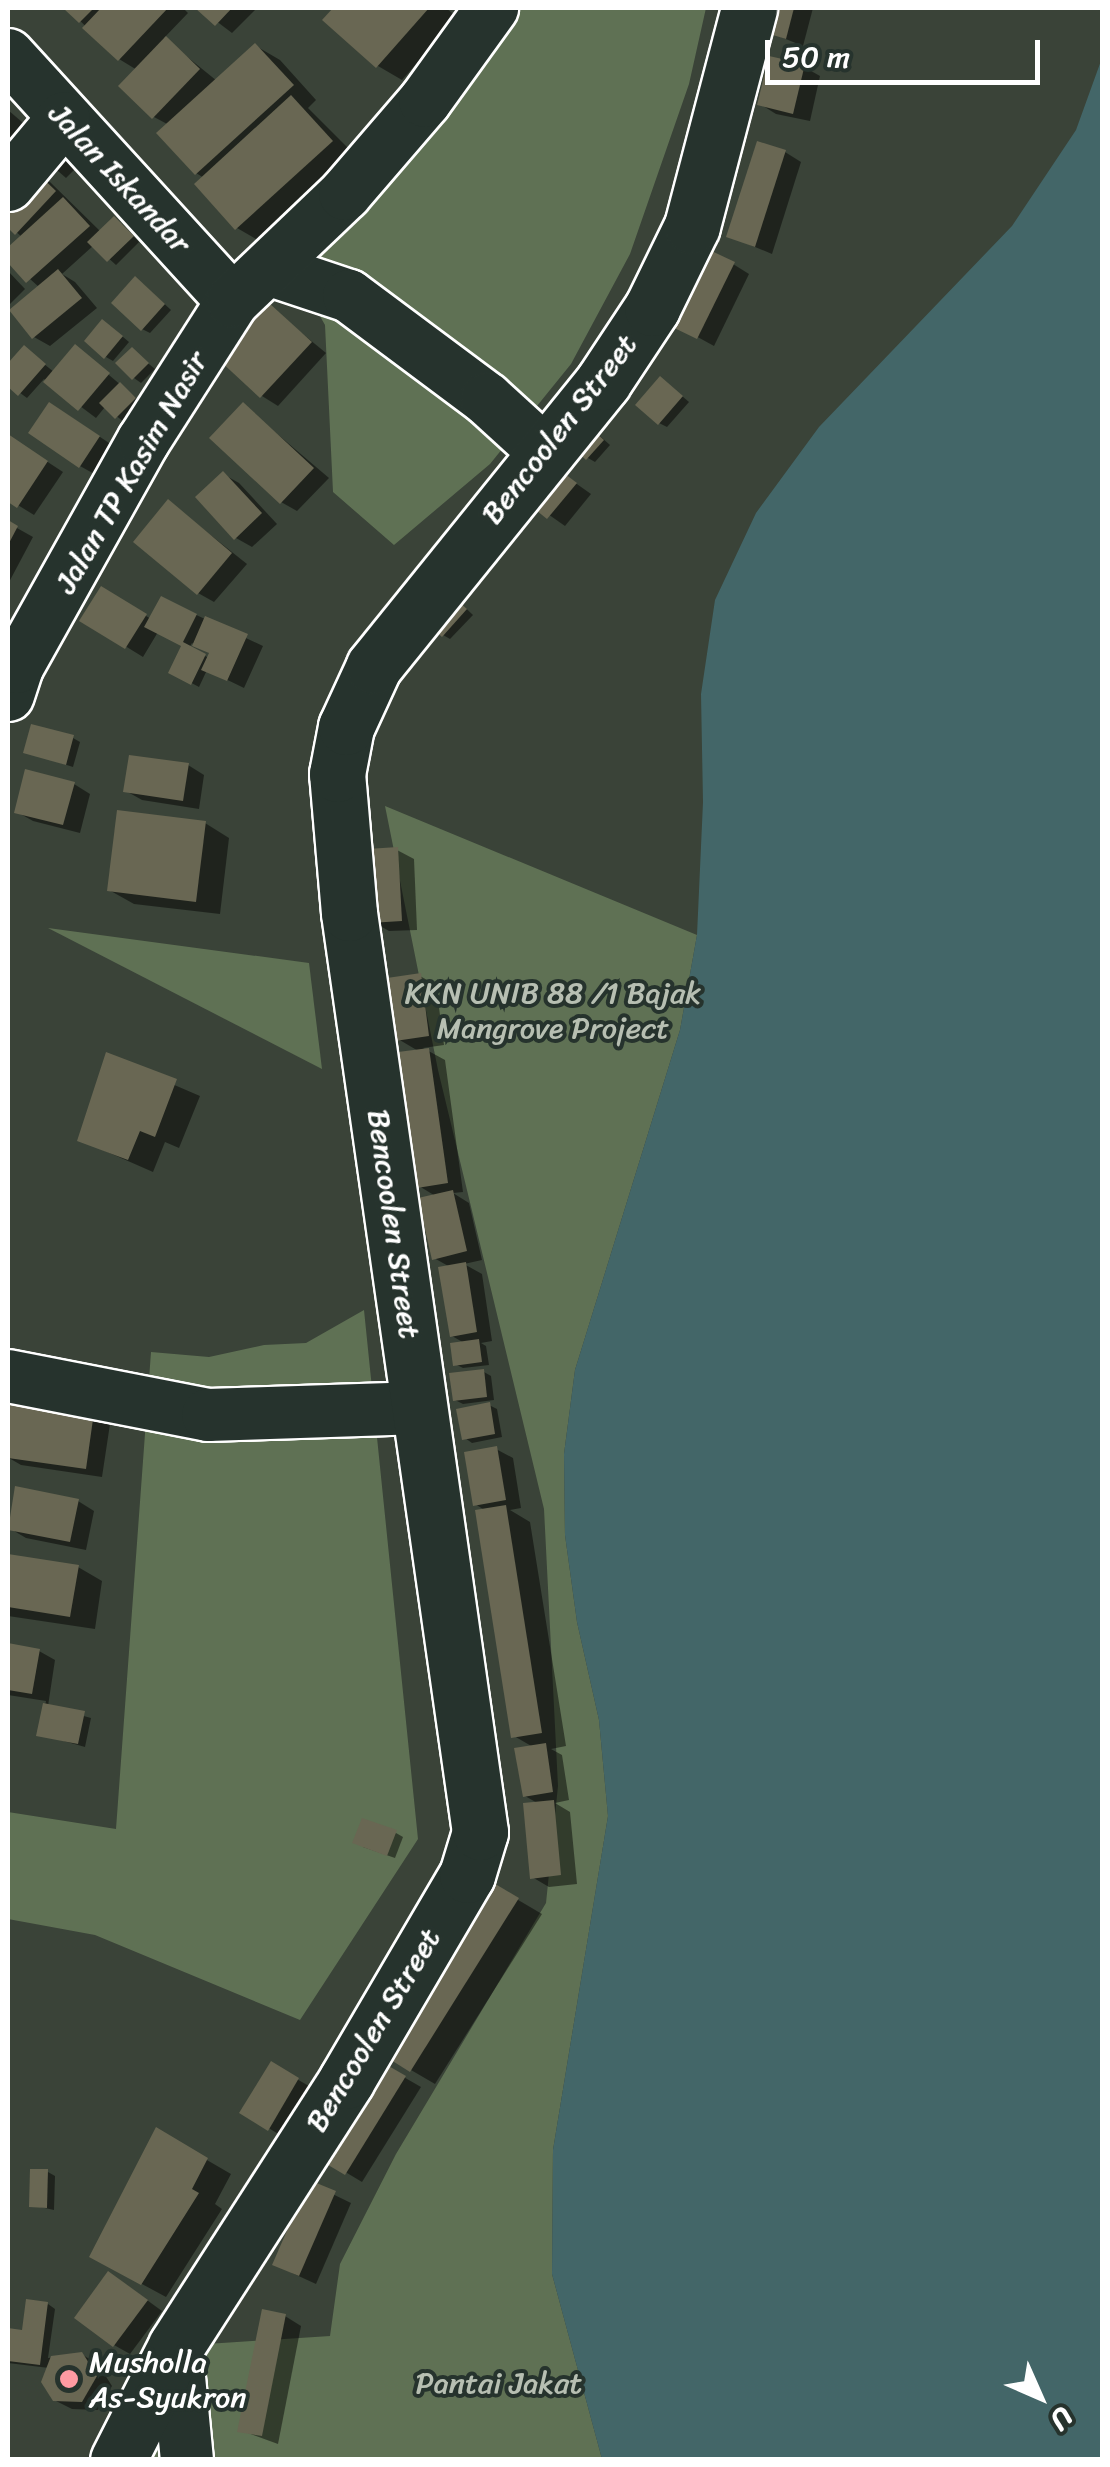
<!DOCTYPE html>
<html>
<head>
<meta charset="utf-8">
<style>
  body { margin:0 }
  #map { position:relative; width:1110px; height:2467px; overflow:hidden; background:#3a4338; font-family:Sriracha,sans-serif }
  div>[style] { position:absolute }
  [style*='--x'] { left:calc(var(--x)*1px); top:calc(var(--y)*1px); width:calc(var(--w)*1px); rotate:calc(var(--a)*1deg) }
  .green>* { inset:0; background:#5f7154 }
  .water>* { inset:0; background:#436668 }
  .shadow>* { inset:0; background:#0007 }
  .building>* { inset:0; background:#696753 }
  .roads { filter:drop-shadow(2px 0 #fff) drop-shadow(-2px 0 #fff) drop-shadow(0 2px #fff) drop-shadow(0 -2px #fff) }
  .minor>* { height:52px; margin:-26px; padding:0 26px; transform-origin:26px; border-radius:26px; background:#26332d }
  .major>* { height:55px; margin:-27.5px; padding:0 27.5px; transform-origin:27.5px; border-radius:27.5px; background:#26332d }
  .dots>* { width:28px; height:28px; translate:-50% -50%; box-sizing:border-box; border:5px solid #26332d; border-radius:50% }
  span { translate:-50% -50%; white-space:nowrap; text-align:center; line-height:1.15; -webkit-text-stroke:8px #26332d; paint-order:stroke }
  .street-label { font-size:30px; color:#fff }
  .park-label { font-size:30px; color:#b7bfb2 }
  .poi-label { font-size:30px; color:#fff }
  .left { translate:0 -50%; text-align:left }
  .frame { position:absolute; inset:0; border:10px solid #fff; pointer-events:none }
  .north { position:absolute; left:990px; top:2347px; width:100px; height:100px; -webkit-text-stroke:8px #26332d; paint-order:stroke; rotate:135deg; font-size:28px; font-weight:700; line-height:40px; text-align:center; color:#fff }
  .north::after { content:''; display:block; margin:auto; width:35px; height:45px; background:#fff; clip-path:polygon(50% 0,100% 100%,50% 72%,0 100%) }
  .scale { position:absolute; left:765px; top:40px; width:275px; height:45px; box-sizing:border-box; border:5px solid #fff; border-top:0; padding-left:12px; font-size:30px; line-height:35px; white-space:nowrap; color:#fff; -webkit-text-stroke:8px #26332d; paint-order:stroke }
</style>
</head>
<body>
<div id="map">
  <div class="green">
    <i style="clip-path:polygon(518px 8px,706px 8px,689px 84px,630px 254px,571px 364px,490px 464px,394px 545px,333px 492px,325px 325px,287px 258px,411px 130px,492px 57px)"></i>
    <i style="clip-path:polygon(385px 806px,697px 935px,680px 1030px,575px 1370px,564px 1454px,565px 1535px,577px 1622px,599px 1720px,608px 1816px,553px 2150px,552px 2274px,602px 2459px,119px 2460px,176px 2346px,330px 2336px,340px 2264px,396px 2154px,546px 1903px,558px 1786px,544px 1509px,438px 1070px)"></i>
    <i style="clip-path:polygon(48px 928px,309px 963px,322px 1069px)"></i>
    <i style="clip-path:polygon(364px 1310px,418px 1839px,300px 2020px,95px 1935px,8px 1919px,8px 1812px,116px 1829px,151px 1352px,209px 1357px,264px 1345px,306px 1343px)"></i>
  </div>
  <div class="water">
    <i style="clip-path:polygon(1102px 58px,1102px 2459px,602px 2459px,552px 2274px,553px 2150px,608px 1816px,599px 1720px,577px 1622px,565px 1535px,564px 1454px,575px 1370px,680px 1030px,697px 935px,703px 802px,701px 694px,715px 600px,756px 513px,819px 427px,1012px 226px,1076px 130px)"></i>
  </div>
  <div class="shadow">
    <i style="clip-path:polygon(67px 8px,183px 8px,188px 13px,164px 38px,217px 81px,256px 46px,280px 60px,316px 100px,308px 108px,356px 156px,261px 242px,237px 228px,197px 184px,204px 178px,196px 173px,169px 125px,154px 117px,137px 70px,119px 59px)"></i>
    <i style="clip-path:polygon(199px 8px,257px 8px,232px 33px)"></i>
    <i style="clip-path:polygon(337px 8px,446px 8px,457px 17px,402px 80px,378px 66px,325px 20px)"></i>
    <i style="clip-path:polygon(772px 8px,813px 8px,803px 46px,766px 31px)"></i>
    <i style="clip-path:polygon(804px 67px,820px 76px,810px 121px,776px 114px,760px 104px)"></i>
    <i style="clip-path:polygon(8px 110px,29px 128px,8px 153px)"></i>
    <i style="clip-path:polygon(64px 137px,87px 157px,66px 178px,43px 158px)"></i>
    <i style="clip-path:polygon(785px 152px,801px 162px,772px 254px,729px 236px)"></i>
    <i style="clip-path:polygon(33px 173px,50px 182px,101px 232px,122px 224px,139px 242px,116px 265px,94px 245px,62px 274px,75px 282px,97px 308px,50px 346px,34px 337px,40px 288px,8px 259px,8px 250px,22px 237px,8px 225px,8px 200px)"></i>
    <i style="clip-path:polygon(733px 264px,749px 274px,714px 346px,683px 329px)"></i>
    <i style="clip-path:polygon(8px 271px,25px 289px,8px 306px)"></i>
    <i style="clip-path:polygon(143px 284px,171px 310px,150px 333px,142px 329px)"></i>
    <i style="clip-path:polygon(270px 307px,326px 353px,278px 406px,262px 396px)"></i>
    <i style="clip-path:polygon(110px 326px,129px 342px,113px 361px,106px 357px)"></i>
    <i style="clip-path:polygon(76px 347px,142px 403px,124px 422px,105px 407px,96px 418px,44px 379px,27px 398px,8px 384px,8px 367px,24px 348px,54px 372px)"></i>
    <i style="clip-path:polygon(132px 350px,155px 369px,141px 383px,134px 378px)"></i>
    <i style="clip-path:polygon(668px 384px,689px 402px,667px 427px,659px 423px)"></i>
    <i style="clip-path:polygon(243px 405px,329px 478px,297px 511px,281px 502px)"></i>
    <i style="clip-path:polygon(66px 414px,115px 447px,96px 475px,80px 466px)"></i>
    <i style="clip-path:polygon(591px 428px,610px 445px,595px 462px,588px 458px)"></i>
    <i style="clip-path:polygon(8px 436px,63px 472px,34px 515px,8px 499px)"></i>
    <i style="clip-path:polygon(550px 465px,591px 494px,565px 526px,525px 498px)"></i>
    <i style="clip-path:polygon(223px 474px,239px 483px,277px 524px,252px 547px,236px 538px)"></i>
    <i style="clip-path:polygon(169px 502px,247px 564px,214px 602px,198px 593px)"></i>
    <i style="clip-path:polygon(8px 523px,33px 537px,8px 584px)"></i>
    <i style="clip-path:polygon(evenodd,102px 589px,151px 619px,162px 599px,263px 646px,244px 688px,207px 670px,199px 687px,171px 672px,184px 646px,158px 632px,143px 657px,83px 620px,102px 589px,192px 643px,215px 656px,213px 660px,189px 648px,192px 643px)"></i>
    <i style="clip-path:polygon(453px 596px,473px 615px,450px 639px,443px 635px)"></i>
    <i style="clip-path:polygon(73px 738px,80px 742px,73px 767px,26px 752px)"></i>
    <i style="clip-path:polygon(188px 765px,204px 775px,199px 809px,142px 800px,126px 791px)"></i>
    <i style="clip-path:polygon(74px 784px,90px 794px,80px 833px,33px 821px,17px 812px)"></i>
    <i style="clip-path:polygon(205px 823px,229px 838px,220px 914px,134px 904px,109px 890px)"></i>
    <i style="clip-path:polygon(397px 850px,414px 859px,417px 930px,389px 931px,373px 922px)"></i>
    <i style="clip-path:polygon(420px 976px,436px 985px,444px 1045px,423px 1048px,445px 1060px,463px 1192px,453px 1193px,469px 1203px,482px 1260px,464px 1264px,482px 1274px,492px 1341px,481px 1343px,486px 1346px,489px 1365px,463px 1368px,455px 1364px,466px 1344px,452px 1336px,450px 1267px,434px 1258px,437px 1197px,419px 1186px,420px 1052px,398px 1039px)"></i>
    <i style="clip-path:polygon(107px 1056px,200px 1096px,179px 1148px,165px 1142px,153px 1172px,80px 1140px)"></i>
    <i style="clip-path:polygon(484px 1372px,491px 1376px,494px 1400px,463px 1404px,455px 1400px)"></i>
    <i style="clip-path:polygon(8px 1402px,93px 1414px,110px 1424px,102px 1477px,21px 1465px,9px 1458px,8px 1466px)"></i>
    <i style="clip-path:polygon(489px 1405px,497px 1409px,502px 1437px,472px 1443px,465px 1438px)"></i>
    <i style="clip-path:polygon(496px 1449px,513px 1458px,521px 1508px,510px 1510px,530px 1522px,566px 1746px,551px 1749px,562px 1755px,569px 1800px,555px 1803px,570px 1812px,577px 1884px,549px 1887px,532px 1877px,539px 1804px,525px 1796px,533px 1747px,514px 1736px,486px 1511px,475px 1504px)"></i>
    <i style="clip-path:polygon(78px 1501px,94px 1511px,86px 1550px,26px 1538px,9px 1528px)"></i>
    <i style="clip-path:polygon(8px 1556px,78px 1567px,102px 1581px,95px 1629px,8px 1616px)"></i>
    <i style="clip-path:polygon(8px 1646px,39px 1651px,55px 1660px,48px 1706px,91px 1718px,85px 1747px,39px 1734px,46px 1701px,8px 1695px)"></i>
    <i style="clip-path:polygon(396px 1833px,403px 1837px,395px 1858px,363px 1847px)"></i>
    <i style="clip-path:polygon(493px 1885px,542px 1914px,435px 2084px,411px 2070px)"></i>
    <i style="clip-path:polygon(271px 2064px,314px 2089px,285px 2138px,242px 2112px)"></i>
    <i style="clip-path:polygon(381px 2064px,421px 2087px,362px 2182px,322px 2158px)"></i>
    <i style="clip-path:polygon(157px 2131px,231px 2174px,215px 2204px,222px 2209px,166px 2297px,116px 2270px)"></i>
    <i style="clip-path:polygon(48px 2172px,55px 2176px,54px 2210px,31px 2205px)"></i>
    <i style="clip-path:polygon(310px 2183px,351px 2203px,316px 2284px,292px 2273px)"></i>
    <i style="clip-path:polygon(125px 2284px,162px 2311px,130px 2354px,114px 2345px)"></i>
    <i style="clip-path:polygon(48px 2304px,55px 2309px,48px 2358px,81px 2354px,98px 2364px,112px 2386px,98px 2410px,72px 2409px,54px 2400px,49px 2368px,8px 2363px,8px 2331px,24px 2333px)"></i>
    <i style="clip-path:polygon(285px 2316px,301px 2326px,278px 2444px,240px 2430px)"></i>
  </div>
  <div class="building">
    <i style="clip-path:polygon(63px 8px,94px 8px,79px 23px)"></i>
    <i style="clip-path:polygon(101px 8px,168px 8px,118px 61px,82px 28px)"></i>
    <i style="clip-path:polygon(195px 8px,232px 8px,215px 26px)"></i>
    <i style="clip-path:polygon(333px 8px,429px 8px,376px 68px,322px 20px)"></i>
    <i style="clip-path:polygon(770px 8px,794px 8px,786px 39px,763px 32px)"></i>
    <i style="clip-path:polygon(166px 36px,200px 69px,152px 119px,118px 86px)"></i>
    <i style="clip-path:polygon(255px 43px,294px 85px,195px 175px,156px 133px)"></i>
    <i style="clip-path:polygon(769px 56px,805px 64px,793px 114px,757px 105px)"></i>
    <i style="clip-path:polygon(291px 95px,333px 141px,235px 230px,194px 184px)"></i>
    <i style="clip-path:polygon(757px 141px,786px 150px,755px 247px,726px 237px)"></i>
    <i style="clip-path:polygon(33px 169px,56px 191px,15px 235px,8px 228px,8px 196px)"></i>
    <i style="clip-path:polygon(63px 197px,90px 226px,26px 283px,8px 263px,8px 247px)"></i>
    <i style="clip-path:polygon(114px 216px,134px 236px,107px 262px,87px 242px)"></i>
    <i style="clip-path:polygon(703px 247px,735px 262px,697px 339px,666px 324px)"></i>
    <i style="clip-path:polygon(58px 269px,82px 298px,32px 339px,9px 310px)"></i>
    <i style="clip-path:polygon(135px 276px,165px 304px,141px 331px,111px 303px)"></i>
    <i style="clip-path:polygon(269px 303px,312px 342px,260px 398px,218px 359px)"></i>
    <i style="clip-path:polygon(102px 319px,123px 336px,104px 359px,84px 341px)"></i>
    <i style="clip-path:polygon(75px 344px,110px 373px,78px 411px,43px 382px)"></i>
    <i style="clip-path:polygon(24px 345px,46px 364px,18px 396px,8px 387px,8px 363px)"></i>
    <i style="clip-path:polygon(132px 347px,149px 363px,132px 380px,115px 363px)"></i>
    <i style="clip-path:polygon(660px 376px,683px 396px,658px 425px,635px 405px)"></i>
    <i style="clip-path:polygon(120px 382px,136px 398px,115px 419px,99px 403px)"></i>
    <i style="clip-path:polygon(49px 402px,100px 436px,79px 468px,28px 433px)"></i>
    <i style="clip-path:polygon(243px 402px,314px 468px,280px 504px,209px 438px)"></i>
    <i style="clip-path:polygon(583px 421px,604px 440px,586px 460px,565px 440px)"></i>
    <i style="clip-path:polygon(8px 434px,48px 461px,17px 508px,8px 502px)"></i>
    <i style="clip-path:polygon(549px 462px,577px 483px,547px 519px,521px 498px)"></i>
    <i style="clip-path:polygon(223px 471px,262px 513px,234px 540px,195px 497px)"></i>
    <i style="clip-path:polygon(168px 499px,232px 553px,197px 595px,133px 542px)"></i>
    <i style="clip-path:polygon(8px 520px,18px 526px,8px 545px)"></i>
    <i style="clip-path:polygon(101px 586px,147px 614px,125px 649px,79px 621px)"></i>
    <i style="clip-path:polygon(445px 589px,467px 609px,442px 637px,419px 616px)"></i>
    <i style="clip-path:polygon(161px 596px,197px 614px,183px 642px,206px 654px,191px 685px,168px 673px,181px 646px,144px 627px)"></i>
    <i style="clip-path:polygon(205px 616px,248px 634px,227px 681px,201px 670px,209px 653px,192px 646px)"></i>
    <i style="clip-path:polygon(31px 724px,74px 735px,66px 765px,23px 753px)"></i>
    <i style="clip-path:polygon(129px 755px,189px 763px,183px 801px,123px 792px)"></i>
    <i style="clip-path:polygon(25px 769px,75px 782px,63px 825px,14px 813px)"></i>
    <i style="clip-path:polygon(117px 810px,206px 821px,196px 902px,107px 891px)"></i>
    <i style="clip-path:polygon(398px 847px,402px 921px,370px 923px,367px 849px)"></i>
    <i style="clip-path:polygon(421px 973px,429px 1036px,395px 1041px,387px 978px)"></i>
    <i style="clip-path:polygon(429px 1048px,448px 1183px,417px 1188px,398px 1052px)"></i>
    <i style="clip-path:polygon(106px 1052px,177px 1079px,155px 1137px,140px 1131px,128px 1160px,77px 1141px)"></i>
    <i style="clip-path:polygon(453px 1190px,467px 1251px,432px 1260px,418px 1198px)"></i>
    <i style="clip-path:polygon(466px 1262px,477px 1332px,450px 1337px,438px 1267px)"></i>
    <i style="clip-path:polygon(479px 1339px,482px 1362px,453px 1366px,450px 1343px)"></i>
    <i style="clip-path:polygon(484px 1369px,487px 1397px,453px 1401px,449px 1373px)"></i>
    <i style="clip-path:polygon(10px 1400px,94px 1412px,86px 1469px,8px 1458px)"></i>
    <i style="clip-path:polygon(490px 1402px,495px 1434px,462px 1440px,456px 1409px)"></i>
    <i style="clip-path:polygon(497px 1446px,506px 1500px,473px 1506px,464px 1452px)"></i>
    <i style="clip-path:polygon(15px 1486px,79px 1499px,70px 1542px,8px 1530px)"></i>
    <i style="clip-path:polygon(506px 1505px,542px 1733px,511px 1738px,475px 1510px)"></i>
    <i style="clip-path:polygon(8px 1554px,79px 1565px,70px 1617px,8px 1607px)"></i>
    <i style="clip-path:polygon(8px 1643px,40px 1649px,32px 1694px,8px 1690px)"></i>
    <i style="clip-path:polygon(43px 1703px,85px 1711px,78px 1744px,36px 1736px)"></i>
    <i style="clip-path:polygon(546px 1743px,553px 1792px,523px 1797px,514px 1748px)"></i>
    <i style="clip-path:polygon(554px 1800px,561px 1875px,530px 1879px,523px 1803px)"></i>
    <i style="clip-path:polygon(362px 1818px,397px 1830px,387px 1856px,352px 1843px)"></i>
    <i style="clip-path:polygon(492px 1882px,519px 1898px,410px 2072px,383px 2055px)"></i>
    <i style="clip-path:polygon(271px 2061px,299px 2078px,268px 2131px,239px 2113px)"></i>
    <i style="clip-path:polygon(380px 2061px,406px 2076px,345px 2175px,318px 2159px)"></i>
    <i style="clip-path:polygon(156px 2127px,208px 2158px,192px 2189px,199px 2193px,141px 2285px,89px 2257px)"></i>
    <i style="clip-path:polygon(30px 2169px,48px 2169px,47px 2208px,29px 2207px)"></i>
    <i style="clip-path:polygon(309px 2180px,336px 2191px,299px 2276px,272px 2265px)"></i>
    <i style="clip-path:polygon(108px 2271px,148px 2300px,113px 2347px,74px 2318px)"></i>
    <i style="clip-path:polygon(26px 2299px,48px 2302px,40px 2365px,8px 2361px,8px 2328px,22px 2330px)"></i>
    <i style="clip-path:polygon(262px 2309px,286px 2314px,262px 2436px,237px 2432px)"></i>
    <i style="clip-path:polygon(82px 2352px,97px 2376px,82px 2402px,53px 2401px,41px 2382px,51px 2356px)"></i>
  </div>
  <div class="roads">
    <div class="minor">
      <i style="--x:8;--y:55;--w:333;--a:47.6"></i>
      <i style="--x:8;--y:185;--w:87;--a:-50.1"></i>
      <i style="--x:268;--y:269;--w:85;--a:18.4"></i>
      <i style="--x:349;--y:296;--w:172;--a:36.7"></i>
      <i style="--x:487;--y:399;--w:79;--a:42.4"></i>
      <i style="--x:8;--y:695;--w:29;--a:-72"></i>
      <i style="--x:17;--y:667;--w:260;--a:-60.8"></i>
      <i style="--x:144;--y:440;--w:165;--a:-57.4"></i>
      <i style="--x:233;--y:301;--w:155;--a:-43.7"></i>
      <i style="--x:345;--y:194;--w:123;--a:-49.3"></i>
      <i style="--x:425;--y:101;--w:115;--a:-54.2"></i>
      <i style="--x:8;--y:1376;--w:204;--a:11"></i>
      <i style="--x:208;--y:1415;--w:213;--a:-1.9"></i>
      <i style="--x:176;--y:2346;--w:115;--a:84.5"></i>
    </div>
    <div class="major">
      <i style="--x:118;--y:2460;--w:128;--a:-63"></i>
      <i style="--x:176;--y:2346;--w:315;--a:-57.3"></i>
      <i style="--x:346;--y:2081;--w:239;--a:-59.6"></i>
      <i style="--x:467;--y:1875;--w:45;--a:-73.2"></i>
      <i style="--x:480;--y:1832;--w:928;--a:-98.11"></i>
      <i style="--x:349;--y:913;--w:140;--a:-94.9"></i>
      <i style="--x:337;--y:774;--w:48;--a:-79.2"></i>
      <i style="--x:346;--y:727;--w:67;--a:-65.3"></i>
      <i style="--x:374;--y:666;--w:365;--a:-51.1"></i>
      <i style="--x:603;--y:382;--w:89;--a:-56.5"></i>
      <i style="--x:652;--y:308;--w:91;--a:-64"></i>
      <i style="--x:692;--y:226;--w:225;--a:-75.3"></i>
    </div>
  </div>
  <div class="dots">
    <i style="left:69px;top:2379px;background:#ff9aa2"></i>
  </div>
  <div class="street-label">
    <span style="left:120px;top:178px;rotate:47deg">Jalan Iskandar</span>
    <span style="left:559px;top:429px;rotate:-52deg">Bencoolen Street</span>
    <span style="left:131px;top:472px;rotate:-60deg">Jalan TP Kasim Nasir</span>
    <span style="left:394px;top:1224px;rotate:82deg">Bencoolen Street</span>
    <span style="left:373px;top:2030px;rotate:-59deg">Bencoolen Street</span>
  </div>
  <div class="park-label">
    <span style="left:553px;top:1010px">KKN UNIB 88 /1 Bajak<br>Mangrove Project</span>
    <span style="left:499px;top:2383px">Pantai Jakat</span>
  </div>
  <div class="poi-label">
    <span class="left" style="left:89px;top:2379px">Musholla<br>As-Syukron</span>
  </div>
  <div class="frame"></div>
  <div class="north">U</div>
  <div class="scale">50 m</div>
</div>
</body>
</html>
